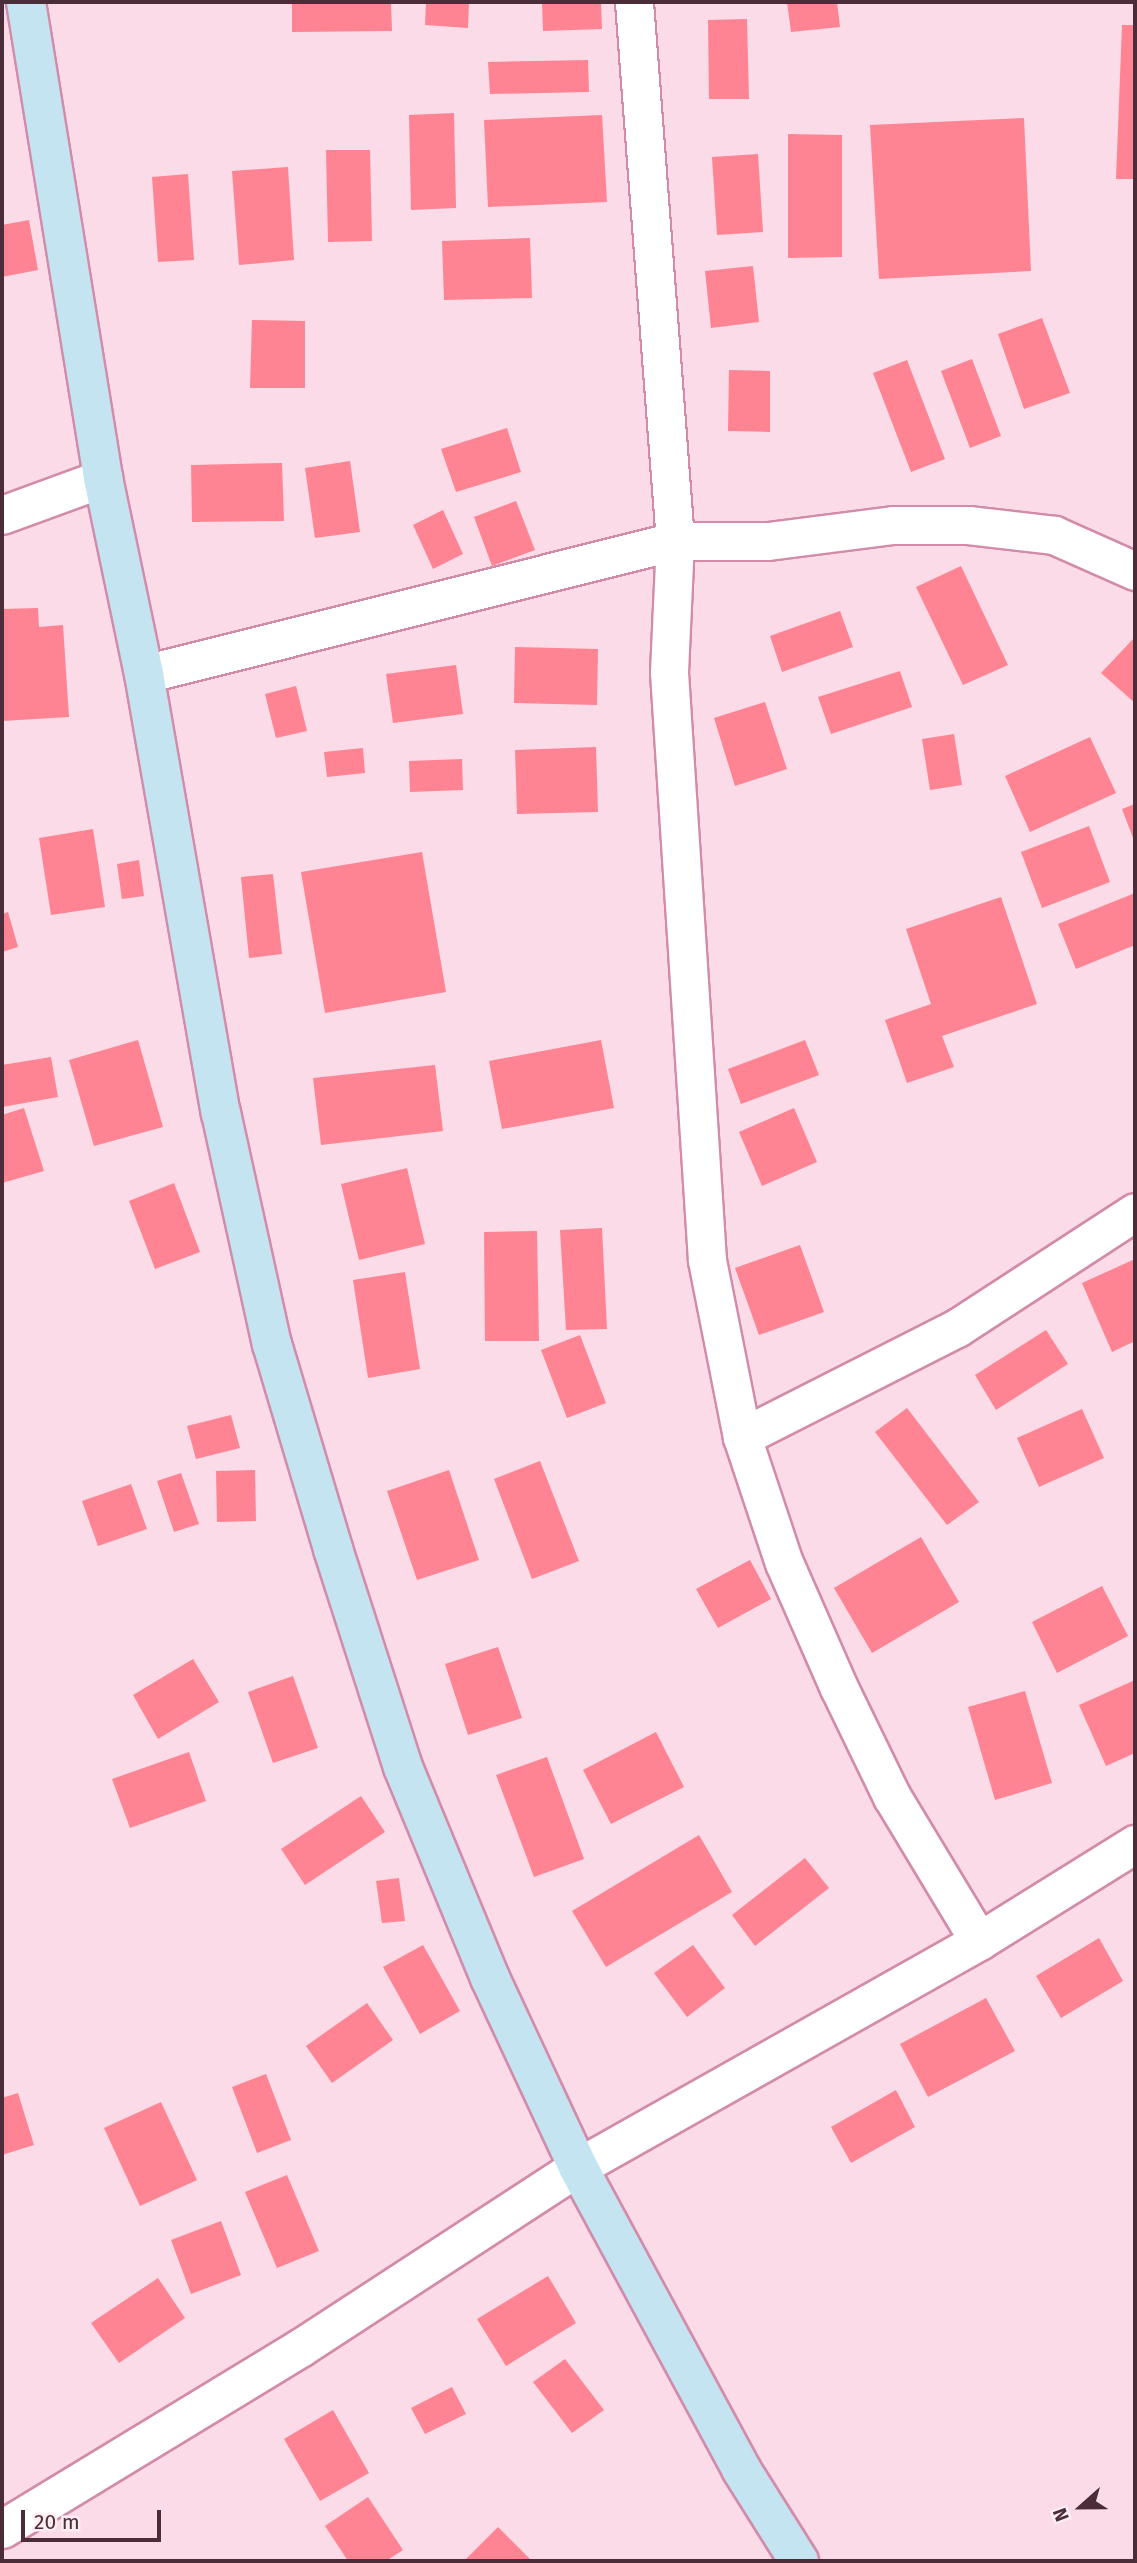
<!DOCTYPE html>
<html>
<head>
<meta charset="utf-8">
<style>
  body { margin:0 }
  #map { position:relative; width:1137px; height:2563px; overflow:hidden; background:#fadbe7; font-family:"Fira Sans",sans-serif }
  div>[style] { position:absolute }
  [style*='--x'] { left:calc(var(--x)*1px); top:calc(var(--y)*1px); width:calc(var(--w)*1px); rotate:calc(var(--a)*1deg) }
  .building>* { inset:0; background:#fe8494 }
  .roads { filter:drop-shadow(2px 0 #d28ba9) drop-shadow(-2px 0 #d28ba9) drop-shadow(0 2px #d28ba9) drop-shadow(0 -2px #d28ba9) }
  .street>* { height:37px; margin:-18.5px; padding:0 18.5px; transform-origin:18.5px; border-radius:18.5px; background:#fff }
  .secondary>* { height:38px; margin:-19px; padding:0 19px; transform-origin:19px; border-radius:19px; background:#c4e4f2 }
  span { translate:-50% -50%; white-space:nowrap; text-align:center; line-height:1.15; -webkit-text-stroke:7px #fdedf3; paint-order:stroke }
  .frame { position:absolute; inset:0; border:4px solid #4b2d3a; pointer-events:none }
  .north { position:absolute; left:1046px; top:2472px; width:70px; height:70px; -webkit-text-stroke:5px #fdedf3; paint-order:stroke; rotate:249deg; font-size:19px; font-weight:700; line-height:28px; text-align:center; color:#4b2d3a }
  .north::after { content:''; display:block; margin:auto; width:24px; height:32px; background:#4b2d3a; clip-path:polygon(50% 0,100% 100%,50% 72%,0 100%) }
  .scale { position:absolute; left:21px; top:2510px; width:140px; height:32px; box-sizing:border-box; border:4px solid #4b2d3a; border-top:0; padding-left:9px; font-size:21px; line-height:24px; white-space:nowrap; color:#4b2d3a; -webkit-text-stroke:5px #fdedf3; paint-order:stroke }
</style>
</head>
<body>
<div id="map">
  <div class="building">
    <i style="clip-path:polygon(292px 2px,391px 2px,392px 31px,292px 32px)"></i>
    <i style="clip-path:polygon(426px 2px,469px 2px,468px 28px,425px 25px)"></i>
    <i style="clip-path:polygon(542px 2px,601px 2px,602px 29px,543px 31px)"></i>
    <i style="clip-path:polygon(787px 2px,837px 2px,840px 27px,791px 32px)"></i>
    <i style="clip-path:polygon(747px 19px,749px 99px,709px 99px,708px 20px)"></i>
    <i style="clip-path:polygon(1122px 25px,1135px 25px,1135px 179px,1116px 179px)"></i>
    <i style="clip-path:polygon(588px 60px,589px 92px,490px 94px,488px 62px)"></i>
    <i style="clip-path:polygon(454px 113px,456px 208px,411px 210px,409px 115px)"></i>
    <i style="clip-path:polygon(602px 115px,607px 202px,488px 207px,484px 120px)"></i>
    <i style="clip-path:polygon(1024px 118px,1031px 271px,879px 279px,870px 125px)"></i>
    <i style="clip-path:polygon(788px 134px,842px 135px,842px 257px,788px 258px)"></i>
    <i style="clip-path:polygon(326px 150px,370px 150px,372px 241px,328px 242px)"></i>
    <i style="clip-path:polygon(758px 154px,763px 232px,717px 235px,712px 157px)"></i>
    <i style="clip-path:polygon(288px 167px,294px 260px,239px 265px,232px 171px)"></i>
    <i style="clip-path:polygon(188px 174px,194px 260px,158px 262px,152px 177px)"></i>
    <i style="clip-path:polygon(29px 220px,38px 270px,2px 277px,2px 225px)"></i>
    <i style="clip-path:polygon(530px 238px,532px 298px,444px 300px,442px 241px)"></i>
    <i style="clip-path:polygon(753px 266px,759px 322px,711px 328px,705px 271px)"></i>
    <i style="clip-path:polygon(1042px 318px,1070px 393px,1024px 409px,998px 334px)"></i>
    <i style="clip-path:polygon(252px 320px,305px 321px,305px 388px,250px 388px)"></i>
    <i style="clip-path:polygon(972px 359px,1001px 436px,970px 448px,941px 371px)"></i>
    <i style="clip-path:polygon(907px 360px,945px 459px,911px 472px,873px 373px)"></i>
    <i style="clip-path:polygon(729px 370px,770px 371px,770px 432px,728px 431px)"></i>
    <i style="clip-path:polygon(507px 428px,521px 472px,456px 492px,441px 449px)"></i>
    <i style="clip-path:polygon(350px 461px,360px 532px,315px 538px,305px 468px)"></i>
    <i style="clip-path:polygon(282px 463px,284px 521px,192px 522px,191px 465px)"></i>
    <i style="clip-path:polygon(516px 501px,535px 550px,492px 566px,474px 517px)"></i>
    <i style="clip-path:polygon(443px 510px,463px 554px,433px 569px,413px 525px)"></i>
    <i style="clip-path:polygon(961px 566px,1008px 665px,963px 685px,916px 587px)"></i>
    <i style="clip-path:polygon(38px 608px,39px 627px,63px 625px,69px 717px,2px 721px,2px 609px)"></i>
    <i style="clip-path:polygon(840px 611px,853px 647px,782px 672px,770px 636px)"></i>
    <i style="clip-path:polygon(1135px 637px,1135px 703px,1101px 673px)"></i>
    <i style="clip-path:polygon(515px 647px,598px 649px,597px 705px,514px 703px)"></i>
    <i style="clip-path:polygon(456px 665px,463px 714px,393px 723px,386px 674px)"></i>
    <i style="clip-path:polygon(900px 671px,912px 707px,831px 734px,818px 697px)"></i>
    <i style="clip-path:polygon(296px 686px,307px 731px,276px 738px,265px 694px)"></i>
    <i style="clip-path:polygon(765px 702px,787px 769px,735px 786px,714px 718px)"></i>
    <i style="clip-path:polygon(954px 734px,962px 785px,930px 790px,922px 739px)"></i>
    <i style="clip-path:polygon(1090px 737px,1116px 793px,1030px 832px,1005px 776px)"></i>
    <i style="clip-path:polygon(596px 747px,598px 812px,517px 814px,515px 750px)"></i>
    <i style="clip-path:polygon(363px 748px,365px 773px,327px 777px,324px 752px)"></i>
    <i style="clip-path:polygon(462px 759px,463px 790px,410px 792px,409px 761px)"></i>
    <i style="clip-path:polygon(1135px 804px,1135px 843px,1122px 809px)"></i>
    <i style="clip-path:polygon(1089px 826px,1110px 882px,1042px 908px,1021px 852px)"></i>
    <i style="clip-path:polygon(93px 829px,105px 907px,51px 915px,39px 838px)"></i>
    <i style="clip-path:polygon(422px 852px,446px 992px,325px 1013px,301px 872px)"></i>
    <i style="clip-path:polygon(139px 860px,144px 896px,122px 899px,117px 864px)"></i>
    <i style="clip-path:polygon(273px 874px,282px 954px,249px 958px,241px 877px)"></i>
    <i style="clip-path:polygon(1135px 893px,1135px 945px,1076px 969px,1058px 924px)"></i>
    <i style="clip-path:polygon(1001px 897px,1037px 1004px,942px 1036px,954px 1067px,907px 1083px,885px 1020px,931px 1004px,906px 929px)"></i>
    <i style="clip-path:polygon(8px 912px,18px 947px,2px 952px,2px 914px)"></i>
    <i style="clip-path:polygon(138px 1040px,163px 1127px,94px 1146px,69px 1060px)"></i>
    <i style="clip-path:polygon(601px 1040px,614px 1108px,502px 1129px,489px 1061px)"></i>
    <i style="clip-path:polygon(805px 1040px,819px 1075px,741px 1104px,728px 1069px)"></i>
    <i style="clip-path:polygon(51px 1057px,58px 1097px,2px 1107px,2px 1065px)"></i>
    <i style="clip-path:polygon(435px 1065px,443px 1131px,321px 1145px,313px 1078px)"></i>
    <i style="clip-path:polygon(24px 1108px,44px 1171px,2px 1183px,2px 1115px)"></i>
    <i style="clip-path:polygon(794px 1108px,817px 1162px,762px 1186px,739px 1132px)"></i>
    <i style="clip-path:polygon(407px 1168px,425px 1244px,359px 1260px,341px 1184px)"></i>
    <i style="clip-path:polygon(174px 1183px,200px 1252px,155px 1269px,129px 1201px)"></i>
    <i style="clip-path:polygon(602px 1228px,607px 1329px,566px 1330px,560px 1230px)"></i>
    <i style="clip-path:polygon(537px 1231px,539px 1341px,485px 1341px,484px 1232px)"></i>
    <i style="clip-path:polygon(800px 1245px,824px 1312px,759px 1335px,735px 1268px)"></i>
    <i style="clip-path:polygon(1135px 1259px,1135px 1341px,1112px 1352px,1082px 1283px)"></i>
    <i style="clip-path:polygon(405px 1272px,420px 1369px,368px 1378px,353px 1280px)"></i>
    <i style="clip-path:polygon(1046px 1330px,1068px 1364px,996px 1410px,975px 1375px)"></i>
    <i style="clip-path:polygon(580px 1335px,606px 1403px,567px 1418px,541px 1350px)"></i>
    <i style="clip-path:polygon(907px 1408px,979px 1502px,947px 1525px,875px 1432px)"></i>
    <i style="clip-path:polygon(1082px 1409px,1104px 1458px,1039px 1487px,1017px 1438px)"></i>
    <i style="clip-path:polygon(231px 1415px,240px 1448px,196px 1459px,187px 1426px)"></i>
    <i style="clip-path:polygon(540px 1461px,579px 1561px,532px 1579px,494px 1479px)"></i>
    <i style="clip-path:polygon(255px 1470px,256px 1521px,217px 1522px,216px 1471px)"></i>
    <i style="clip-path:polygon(449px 1470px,479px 1560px,417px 1580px,387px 1491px)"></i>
    <i style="clip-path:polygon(181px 1473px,199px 1524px,174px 1532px,157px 1481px)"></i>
    <i style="clip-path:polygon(131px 1484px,147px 1529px,98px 1546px,82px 1501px)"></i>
    <i style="clip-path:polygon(921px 1537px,959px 1602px,872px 1653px,834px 1588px)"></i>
    <i style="clip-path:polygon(750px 1560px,771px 1599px,718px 1628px,696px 1589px)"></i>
    <i style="clip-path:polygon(1102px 1586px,1128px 1636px,1057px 1673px,1032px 1622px)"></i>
    <i style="clip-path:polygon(498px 1647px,522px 1718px,468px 1735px,445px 1664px)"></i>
    <i style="clip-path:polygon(193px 1659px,219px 1702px,158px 1739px,133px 1695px)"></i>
    <i style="clip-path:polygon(293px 1676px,318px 1748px,273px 1763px,248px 1692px)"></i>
    <i style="clip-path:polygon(1135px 1680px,1135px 1753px,1106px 1766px,1079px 1705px)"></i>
    <i style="clip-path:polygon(1025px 1691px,1052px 1783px,995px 1800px,968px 1707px)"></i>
    <i style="clip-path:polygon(656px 1732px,684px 1787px,611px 1824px,583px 1770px)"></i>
    <i style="clip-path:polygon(189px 1752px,206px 1801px,130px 1828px,112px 1779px)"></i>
    <i style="clip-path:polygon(547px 1757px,584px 1859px,534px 1877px,496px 1775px)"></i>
    <i style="clip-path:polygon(361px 1796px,385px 1832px,305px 1885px,281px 1849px)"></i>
    <i style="clip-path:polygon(699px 1835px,732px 1892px,606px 1967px,572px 1911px)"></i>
    <i style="clip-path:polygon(805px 1858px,829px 1888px,755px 1946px,732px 1915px)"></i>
    <i style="clip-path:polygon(399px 1878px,405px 1921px,382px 1923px,376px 1881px)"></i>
    <i style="clip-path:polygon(1099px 1938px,1123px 1981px,1061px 2018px,1036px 1976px)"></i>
    <i style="clip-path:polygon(423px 1945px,460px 2011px,420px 2034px,383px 1967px)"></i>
    <i style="clip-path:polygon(693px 1945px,725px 1988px,687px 2017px,654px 1973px)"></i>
    <i style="clip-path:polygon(986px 1998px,1015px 2051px,928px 2097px,900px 2044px)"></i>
    <i style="clip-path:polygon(367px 2003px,393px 2040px,332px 2083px,306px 2046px)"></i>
    <i style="clip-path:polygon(266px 2074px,291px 2140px,257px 2153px,232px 2087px)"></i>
    <i style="clip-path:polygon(896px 2090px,915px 2127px,851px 2163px,831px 2127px)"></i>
    <i style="clip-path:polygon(18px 2093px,34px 2145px,2px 2155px,2px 2098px)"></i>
    <i style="clip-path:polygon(161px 2102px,197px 2180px,140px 2206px,104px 2128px)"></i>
    <i style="clip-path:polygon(287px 2175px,319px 2251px,277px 2268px,245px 2192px)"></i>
    <i style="clip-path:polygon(221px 2221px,241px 2275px,191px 2294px,171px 2240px)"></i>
    <i style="clip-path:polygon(548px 2276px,576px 2323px,506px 2366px,477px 2319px)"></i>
    <i style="clip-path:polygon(158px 2278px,185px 2318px,119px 2363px,91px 2323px)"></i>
    <i style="clip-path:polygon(565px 2359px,604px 2410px,572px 2433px,533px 2382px)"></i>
    <i style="clip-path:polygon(452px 2387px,466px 2414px,425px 2434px,411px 2408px)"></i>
    <i style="clip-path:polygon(333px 2410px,369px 2473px,320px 2501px,284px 2439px)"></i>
    <i style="clip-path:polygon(368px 2497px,403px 2550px,386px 2561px,348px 2561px,325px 2526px)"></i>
    <i style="clip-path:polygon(498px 2527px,532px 2561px,464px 2561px)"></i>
  </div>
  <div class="roads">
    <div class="street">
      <i style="--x:2;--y:515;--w:108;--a:-20.1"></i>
      <i style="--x:144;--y:674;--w:547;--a:-14.06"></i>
      <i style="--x:675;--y:541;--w:541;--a:-94.35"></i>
      <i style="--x:742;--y:1437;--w:241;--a:-26.9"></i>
      <i style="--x:957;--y:1328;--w:212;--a:-33.1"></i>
      <i style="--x:979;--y:1941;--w:168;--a:-121.1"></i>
      <i style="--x:892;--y:1797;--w:121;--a:-115.9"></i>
      <i style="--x:839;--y:1688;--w:137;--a:-113.7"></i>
      <i style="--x:784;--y:1563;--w:133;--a:-108.4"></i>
      <i style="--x:742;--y:1437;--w:180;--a:-101.2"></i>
      <i style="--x:707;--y:1260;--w:589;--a:-93.7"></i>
      <i style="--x:669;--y:672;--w:131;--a:-87.4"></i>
      <i style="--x:675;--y:541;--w:93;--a:0"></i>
      <i style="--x:768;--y:541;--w:126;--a:-7.3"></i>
      <i style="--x:893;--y:525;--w:75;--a:0"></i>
      <i style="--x:968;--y:525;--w:87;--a:6.6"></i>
      <i style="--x:1054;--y:535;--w:89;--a:24"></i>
      <i style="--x:2;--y:2529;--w:349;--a:-31.3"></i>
      <i style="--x:300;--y:2348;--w:332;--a:-33.1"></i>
      <i style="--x:578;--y:2167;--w:460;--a:-29.4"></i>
      <i style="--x:979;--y:1941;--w:184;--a:-31.9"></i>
    </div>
    <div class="secondary">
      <i style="--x:26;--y:2;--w:482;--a:80.8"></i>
      <i style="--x:103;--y:478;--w:200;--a:78.2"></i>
      <i style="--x:144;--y:674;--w:446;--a:80.1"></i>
      <i style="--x:221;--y:1113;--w:237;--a:77.6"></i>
      <i style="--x:272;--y:1344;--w:214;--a:73.4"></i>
      <i style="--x:333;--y:1549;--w:229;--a:72.2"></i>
      <i style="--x:403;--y:1767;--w:228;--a:67.6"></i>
      <i style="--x:490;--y:1978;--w:208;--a:65"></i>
      <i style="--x:578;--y:2167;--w:343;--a:61.6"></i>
      <i style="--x:741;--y:2469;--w:109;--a:57.8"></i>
    </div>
  </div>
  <div class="frame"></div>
  <div class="north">N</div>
  <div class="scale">20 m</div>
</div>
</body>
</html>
